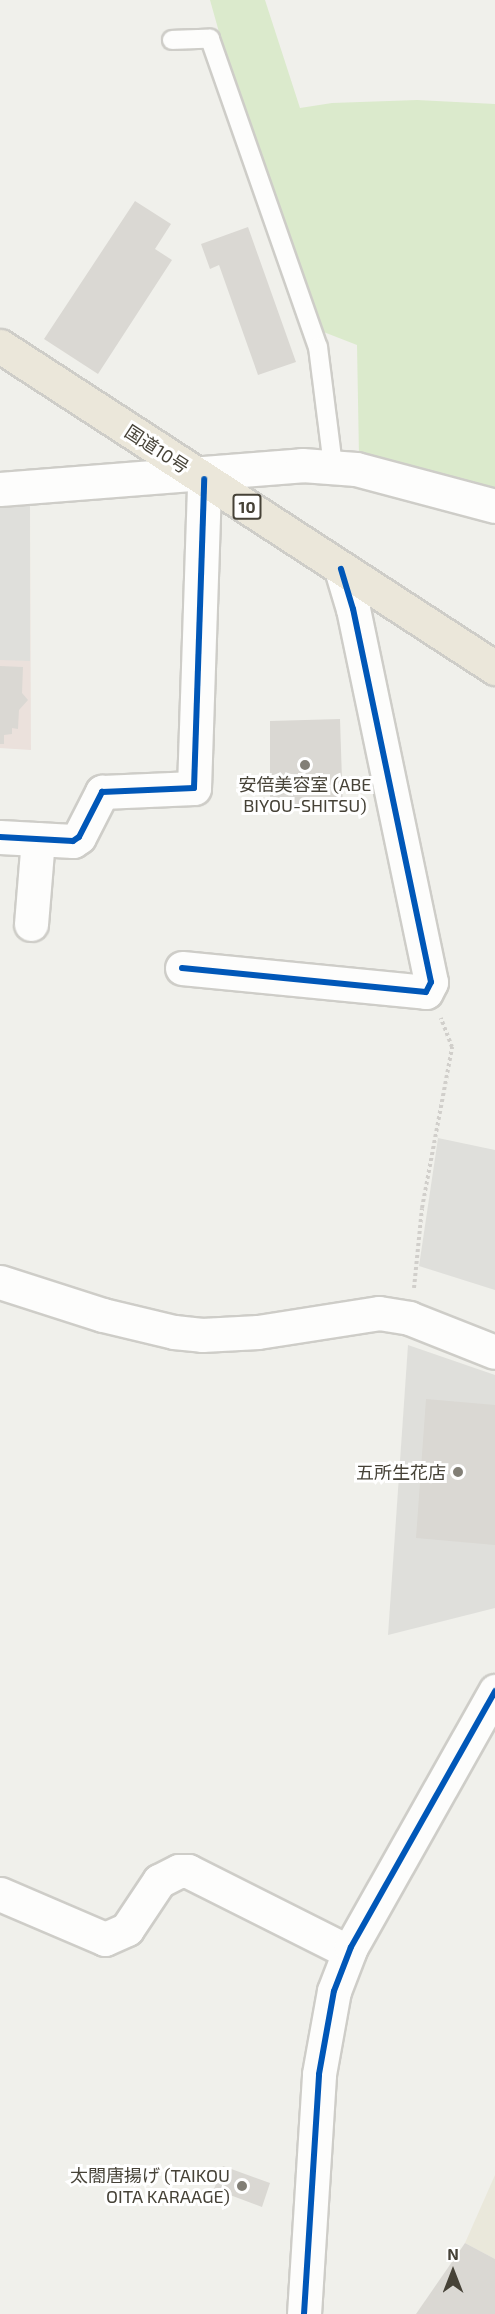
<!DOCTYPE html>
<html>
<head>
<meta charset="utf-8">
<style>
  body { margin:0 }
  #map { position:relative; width:495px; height:2314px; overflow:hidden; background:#f0f0eb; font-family:"Exo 2","Noto Sans JP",sans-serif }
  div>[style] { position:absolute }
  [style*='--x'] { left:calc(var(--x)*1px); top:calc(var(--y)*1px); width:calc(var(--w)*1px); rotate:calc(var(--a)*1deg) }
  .education>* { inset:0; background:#eae8db }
  .medical>* { inset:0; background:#ebe1dc }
  .green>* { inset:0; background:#dbeacc }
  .parking>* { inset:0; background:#dfdfdb }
  .building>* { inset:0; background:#dad8d3 }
  .path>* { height:4px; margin-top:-2px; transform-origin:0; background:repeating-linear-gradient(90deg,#d1cfcb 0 3px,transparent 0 6px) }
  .roads { filter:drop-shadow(2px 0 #cecdc8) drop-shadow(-2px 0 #cecdc8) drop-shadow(0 2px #cecdc8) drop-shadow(0 -2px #cecdc8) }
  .lane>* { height:18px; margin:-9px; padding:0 9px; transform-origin:9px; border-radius:9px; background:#fdfdfc }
  .street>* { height:33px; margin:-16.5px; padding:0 16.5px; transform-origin:16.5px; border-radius:16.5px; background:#fdfdfc }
  .highway>* { height:33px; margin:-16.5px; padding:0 16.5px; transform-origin:16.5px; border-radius:16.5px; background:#ebe7da }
  .cycleway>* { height:6px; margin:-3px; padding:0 3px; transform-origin:3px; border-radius:3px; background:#0057b8 }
  .dots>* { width:16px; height:16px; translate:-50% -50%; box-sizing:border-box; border:3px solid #fff; border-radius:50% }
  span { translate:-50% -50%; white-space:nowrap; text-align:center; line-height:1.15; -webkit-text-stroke:6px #fff; paint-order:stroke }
  .shield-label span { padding:2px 4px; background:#fff; border:2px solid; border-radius:4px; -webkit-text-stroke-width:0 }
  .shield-label { font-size:16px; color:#464237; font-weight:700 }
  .street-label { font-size:18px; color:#464237 }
  .poi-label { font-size:18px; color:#464237 }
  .right { translate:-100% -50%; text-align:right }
  .north { position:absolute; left:423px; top:2242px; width:60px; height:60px; -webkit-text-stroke:4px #fff; paint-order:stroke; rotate:0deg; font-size:16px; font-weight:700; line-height:24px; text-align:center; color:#464237 }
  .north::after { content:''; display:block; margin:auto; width:21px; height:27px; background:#464237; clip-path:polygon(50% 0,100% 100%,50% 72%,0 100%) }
</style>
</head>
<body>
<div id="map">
  <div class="education">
    <i style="clip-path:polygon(495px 2175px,495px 2259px,465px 2243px)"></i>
  </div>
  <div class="medical">
    <i style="clip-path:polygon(30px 503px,31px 750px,0 748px,0 506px)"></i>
  </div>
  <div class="green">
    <i style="clip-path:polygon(210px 0,265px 0,300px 108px,332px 103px,417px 100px,495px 104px,495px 492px,359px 457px,357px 345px,321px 331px,226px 57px)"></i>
  </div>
  <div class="parking">
    <i style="clip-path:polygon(30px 503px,30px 661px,0 660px,0 506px)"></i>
    <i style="clip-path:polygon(438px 1138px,495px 1150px,495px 1290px,419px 1266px)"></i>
    <i style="clip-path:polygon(408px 1345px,495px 1375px,495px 1608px,388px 1635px)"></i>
  </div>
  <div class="building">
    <i style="clip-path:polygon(135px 201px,171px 224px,155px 249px,172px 260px,98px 374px,44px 339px)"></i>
    <i style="clip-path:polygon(248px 227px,296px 362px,258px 375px,219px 265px,210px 269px,201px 244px)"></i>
    <i style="clip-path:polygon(0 666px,23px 667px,22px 693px,28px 700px,19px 710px,18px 729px,12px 728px,12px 734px,4px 735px,4px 744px,0 744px)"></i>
    <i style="clip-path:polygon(340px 719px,343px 810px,270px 811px,270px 721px)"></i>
    <i style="clip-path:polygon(426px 1399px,495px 1405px,495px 1545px,416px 1538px)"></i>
    <i style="clip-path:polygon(223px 2166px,270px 2183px,262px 2207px,214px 2189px)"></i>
    <i style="clip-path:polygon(465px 2243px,495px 2259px,495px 2314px,416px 2314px)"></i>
  </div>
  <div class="path">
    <i style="--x:414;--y:1288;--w:80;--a:-84.3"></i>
    <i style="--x:422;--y:1208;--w:164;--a:-79.4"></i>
    <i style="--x:452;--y:1047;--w:31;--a:-111"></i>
  </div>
  <div class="roads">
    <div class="lane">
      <i style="--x:172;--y:40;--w:38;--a:-2"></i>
      <i style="--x:210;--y:39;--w:326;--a:70.7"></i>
      <i style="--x:318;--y:347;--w:120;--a:82.8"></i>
    </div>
    <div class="street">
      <i style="--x:0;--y:489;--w:303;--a:-4.5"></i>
      <i style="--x:302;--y:465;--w:54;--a:4.2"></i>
      <i style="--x:356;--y:469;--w:144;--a:14.9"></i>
      <i style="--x:0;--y:837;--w:73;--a:3.1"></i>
      <i style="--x:73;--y:841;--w:7;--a:-34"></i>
      <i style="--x:79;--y:837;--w:51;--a:-62.9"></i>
      <i style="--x:102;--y:792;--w:92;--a:-2.5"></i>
      <i style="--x:194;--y:788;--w:309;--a:-88.1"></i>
      <i style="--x:31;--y:924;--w:85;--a:-85.3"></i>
      <i style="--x:182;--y:968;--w:245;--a:5.6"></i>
      <i style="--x:426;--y:992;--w:11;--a:-63"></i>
      <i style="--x:431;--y:982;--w:381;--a:-101.8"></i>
      <i style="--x:353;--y:609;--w:42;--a:-106.7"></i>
      <i style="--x:0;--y:1282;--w:108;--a:17.8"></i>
      <i style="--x:103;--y:1315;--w:73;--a:13.5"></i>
      <i style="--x:174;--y:1332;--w:28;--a:6"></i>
      <i style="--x:202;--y:1335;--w:56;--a:-3.1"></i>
      <i style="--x:258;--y:1332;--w:122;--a:-8.9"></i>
      <i style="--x:379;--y:1313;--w:30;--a:9"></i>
      <i style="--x:409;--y:1318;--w:92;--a:21.6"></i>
      <i style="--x:0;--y:1894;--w:114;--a:23.2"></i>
      <i style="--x:105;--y:1939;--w:24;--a:-24"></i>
      <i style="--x:127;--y:1929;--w:58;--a:-56.3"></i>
      <i style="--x:159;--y:1881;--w:22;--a:-27"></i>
      <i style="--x:179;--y:1871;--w:9;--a:0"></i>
      <i style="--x:188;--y:1871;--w:180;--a:26.7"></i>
      <i style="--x:304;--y:2314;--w:240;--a:-86.4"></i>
      <i style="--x:319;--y:2074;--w:84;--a:-79.8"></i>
      <i style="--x:334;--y:1991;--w:47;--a:-68.9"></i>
      <i style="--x:351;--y:1947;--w:294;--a:-60.6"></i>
    </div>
    <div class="highway">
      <i style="--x:0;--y:346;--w:591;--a:33.04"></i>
    </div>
  </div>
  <div class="cycleway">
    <i style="--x:0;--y:837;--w:73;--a:3.1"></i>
    <i style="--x:73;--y:841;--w:7;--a:-34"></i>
    <i style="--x:79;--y:837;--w:51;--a:-62.9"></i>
    <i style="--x:102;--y:792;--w:92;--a:-2.5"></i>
    <i style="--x:194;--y:788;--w:309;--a:-88.1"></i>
    <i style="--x:182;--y:968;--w:245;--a:5.6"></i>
    <i style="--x:426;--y:992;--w:11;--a:-63"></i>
    <i style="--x:431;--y:982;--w:381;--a:-101.8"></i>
    <i style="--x:353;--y:609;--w:42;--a:-106.7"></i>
    <i style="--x:304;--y:2314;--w:240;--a:-86.4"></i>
    <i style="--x:319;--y:2074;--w:84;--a:-79.8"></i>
    <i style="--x:334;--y:1991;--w:47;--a:-68.9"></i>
    <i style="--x:351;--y:1947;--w:294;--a:-60.6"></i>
  </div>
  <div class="dots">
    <i style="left:305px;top:765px;background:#827f76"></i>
    <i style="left:458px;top:1472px;background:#827f76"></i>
    <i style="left:242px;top:2186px;background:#827f76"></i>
  </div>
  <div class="shield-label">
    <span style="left:247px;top:507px">10</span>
  </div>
  <div class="street-label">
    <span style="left:157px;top:449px;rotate:33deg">国道10号</span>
  </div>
  <div class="poi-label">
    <span style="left:305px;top:795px">安倍美容室 (ABE<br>BIYOU-SHITSU)</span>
    <span class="right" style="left:446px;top:1472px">五所生花店</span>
    <span class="right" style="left:230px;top:2186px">太閤唐揚げ (TAIKOU<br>OITA KARAAGE)</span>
  </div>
  <div class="north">N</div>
</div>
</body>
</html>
